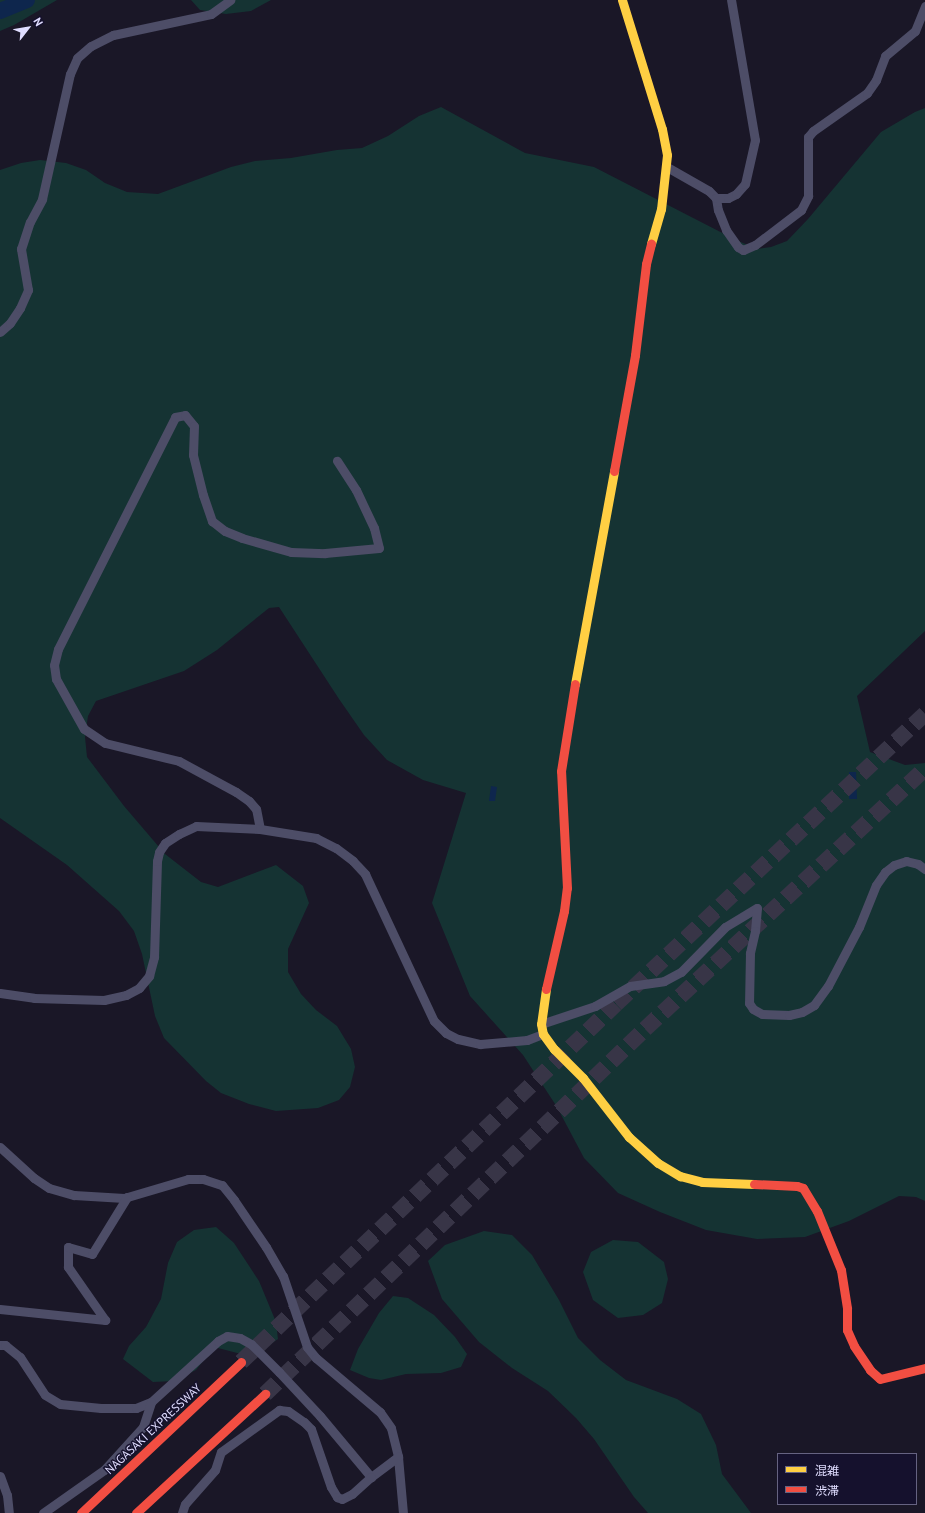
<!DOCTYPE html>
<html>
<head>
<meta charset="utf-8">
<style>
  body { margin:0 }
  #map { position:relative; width:925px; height:1513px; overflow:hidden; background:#1a1727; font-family:"PT Sans","Noto Sans JP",sans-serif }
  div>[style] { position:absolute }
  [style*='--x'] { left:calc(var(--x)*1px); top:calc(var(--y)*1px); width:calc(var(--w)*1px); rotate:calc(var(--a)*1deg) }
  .green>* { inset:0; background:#153333 }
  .water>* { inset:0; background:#0e264d }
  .river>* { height:16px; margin:-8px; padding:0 8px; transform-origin:8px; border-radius:8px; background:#0e264d }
  .highway-tunnel>* { height:16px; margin-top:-8px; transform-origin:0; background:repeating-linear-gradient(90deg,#383547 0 16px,transparent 0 24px) }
  .street>* { height:9px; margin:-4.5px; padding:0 4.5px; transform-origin:4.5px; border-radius:4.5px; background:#4d4d67 }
  .slow>* { height:9px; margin:-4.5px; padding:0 4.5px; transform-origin:4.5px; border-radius:4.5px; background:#ffcf43 }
  .jam>* { height:9px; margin:-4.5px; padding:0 4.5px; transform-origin:4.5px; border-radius:4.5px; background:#f24e42 }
  span { translate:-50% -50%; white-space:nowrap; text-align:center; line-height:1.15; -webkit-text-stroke:3px #15112d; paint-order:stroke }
  .street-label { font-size:12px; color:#e0ddff }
  .legend { position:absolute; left:777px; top:1453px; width:140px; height:52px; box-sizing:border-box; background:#15112d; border:1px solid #666381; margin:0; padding:5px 7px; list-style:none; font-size:12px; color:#e0ddff }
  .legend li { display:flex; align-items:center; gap:8px; height:20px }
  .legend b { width:20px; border:1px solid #666381 }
  .north { position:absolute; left:8px; top:8px; width:40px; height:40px; -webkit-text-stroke:3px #15112d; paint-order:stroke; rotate:59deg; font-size:11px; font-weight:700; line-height:16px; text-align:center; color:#e0ddff }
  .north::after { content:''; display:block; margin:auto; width:14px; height:18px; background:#e0ddff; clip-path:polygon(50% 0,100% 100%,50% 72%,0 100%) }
</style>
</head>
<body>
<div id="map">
  <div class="green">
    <i style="clip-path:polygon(0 0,57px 0,14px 25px,0 31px)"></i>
    <i style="clip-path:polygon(191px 0,271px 0,251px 11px,226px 14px,200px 10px)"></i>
    <i style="clip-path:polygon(441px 107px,525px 153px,594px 167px,736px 240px,757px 249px,771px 247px,787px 241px,808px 219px,881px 132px,915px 112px,925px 108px,925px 631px,857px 696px,870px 752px,905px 765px,925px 763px,925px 1201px,916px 1197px,899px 1196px,849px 1221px,805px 1237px,757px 1239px,706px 1230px,660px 1212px,618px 1193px,584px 1158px,557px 1107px,523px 1055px,470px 996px,432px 903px,466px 793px,423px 780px,387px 760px,364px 735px,339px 699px,279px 607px,269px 608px,217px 650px,184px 671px,96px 701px,88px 716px,85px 737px,87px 757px,124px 806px,165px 854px,201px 882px,218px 887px,276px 865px,303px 886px,309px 903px,288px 949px,288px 972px,301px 994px,316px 1010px,337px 1026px,351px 1049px,355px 1067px,350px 1087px,339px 1100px,318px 1108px,276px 1111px,249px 1104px,221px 1093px,206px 1081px,164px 1038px,155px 1016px,142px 954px,134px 931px,119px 911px,67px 865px,0 818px,0 170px,21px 163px,40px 160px,66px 163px,86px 170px,105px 183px,127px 192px,158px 194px,231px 167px,255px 161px,291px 158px,337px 150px,362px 148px,388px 136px,419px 116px)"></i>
    <i style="clip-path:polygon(216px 1227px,234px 1243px,259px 1281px,276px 1322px,278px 1339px,265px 1348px,245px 1355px,214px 1347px,196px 1370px,174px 1381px,153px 1382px,123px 1359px,129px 1346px,146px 1327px,161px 1299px,168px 1263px,177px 1242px,194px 1230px)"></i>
    <i style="clip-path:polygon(484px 1231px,512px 1235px,532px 1255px,559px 1300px,578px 1338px,600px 1360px,626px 1380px,677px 1399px,701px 1414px,716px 1445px,722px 1474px,751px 1513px,648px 1513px,634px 1497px,594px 1439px,576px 1418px,548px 1391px,512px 1368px,479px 1342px,442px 1299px,428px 1261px,445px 1245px)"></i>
    <i style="clip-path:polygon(613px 1240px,638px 1242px,664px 1262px,668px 1279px,662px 1303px,643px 1315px,618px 1318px,593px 1300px,583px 1272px,591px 1252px)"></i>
    <i style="clip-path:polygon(393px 1296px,408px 1298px,434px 1315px,455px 1337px,467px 1354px,461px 1367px,441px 1373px,406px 1374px,381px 1380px,369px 1378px,350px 1370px,358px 1349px,379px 1313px)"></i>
  </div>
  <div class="water">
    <i style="clip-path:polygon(849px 772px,856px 772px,857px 799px,849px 799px)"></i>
    <i style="clip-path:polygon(491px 786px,497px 787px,495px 801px,489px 801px)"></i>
  </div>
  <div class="river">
    <i style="--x:0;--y:11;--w:29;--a:-22"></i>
  </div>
  <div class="highway-tunnel">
    <i style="--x:241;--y:1362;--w:518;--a:-43.67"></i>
    <i style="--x:616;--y:1004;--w:424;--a:-43.2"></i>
    <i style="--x:265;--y:1394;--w:527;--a:-43.85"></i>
    <i style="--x:645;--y:1029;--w:382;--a:-42.9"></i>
  </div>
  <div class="street">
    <i style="--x:667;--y:167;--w:48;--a:29.7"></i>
    <i style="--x:709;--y:191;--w:10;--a:45"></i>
    <i style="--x:716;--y:198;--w:12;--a:81"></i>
    <i style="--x:718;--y:210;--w:22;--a:68"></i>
    <i style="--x:726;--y:230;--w:21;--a:55"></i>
    <i style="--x:738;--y:247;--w:6;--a:31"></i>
    <i style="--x:743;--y:250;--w:13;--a:-23"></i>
    <i style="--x:755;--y:245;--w:58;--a:-37.3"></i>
    <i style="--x:801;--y:210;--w:16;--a:-63"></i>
    <i style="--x:808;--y:196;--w:59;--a:-90"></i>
    <i style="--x:808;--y:137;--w:8;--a:-50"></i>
    <i style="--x:813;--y:131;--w:66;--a:-35.1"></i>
    <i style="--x:867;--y:93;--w:16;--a:-55"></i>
    <i style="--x:876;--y:80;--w:26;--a:-69"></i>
    <i style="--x:885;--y:56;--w:39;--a:-40"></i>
    <i style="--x:915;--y:31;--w:27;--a:-68"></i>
    <i style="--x:716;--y:198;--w:12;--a:0"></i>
    <i style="--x:728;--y:198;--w:9;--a:-27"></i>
    <i style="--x:736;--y:194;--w:13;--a:-48"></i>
    <i style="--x:745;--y:184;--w:45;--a:-77.2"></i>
    <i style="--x:755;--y:140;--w:142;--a:-99.7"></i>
    <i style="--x:0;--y:332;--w:13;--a:-42"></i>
    <i style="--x:10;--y:323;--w:18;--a:-56"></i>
    <i style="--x:20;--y:308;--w:20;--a:-66"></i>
    <i style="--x:28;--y:290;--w:42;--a:-99.7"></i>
    <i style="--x:21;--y:249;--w:28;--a:-72"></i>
    <i style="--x:30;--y:222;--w:26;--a:-62"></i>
    <i style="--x:42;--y:199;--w:128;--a:-77.4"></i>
    <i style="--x:70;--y:74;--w:17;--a:-66"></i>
    <i style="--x:77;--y:58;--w:18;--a:-41"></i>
    <i style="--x:91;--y:46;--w:25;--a:-27"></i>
    <i style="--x:113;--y:35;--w:100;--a:-12.1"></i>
    <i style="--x:211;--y:14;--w:24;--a:-36"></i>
    <i style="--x:260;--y:829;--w:20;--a:-101"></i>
    <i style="--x:256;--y:809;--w:11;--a:-131"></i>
    <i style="--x:249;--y:801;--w:16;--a:-145"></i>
    <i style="--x:236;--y:792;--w:65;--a:-151.5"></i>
    <i style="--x:179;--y:761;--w:76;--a:-166.3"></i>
    <i style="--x:105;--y:743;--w:25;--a:-146"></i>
    <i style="--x:84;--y:729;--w:57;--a:-119.2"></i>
    <i style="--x:56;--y:679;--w:14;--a:-98"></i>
    <i style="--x:54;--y:665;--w:16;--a:-76"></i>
    <i style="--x:58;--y:649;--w:260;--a:-63.2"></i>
    <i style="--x:175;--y:417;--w:10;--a:-11"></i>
    <i style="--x:185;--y:415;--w:14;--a:51"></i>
    <i style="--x:194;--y:426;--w:29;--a:92"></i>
    <i style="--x:193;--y:455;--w:41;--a:76"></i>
    <i style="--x:203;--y:495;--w:28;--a:71"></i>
    <i style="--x:212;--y:521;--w:16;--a:38"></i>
    <i style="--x:225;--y:531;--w:18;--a:22"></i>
    <i style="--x:242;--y:538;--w:51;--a:15.9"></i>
    <i style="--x:291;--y:552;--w:34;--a:2"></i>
    <i style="--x:325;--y:553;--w:54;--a:-5.3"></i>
    <i style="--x:379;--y:548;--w:21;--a:-104"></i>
    <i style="--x:374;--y:528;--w:42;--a:-115.3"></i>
    <i style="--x:356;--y:490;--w:35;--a:-123"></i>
    <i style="--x:0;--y:993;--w:34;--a:8"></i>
    <i style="--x:34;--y:998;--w:70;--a:1.6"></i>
    <i style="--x:104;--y:1000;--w:23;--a:-13"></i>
    <i style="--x:126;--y:995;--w:15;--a:-28"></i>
    <i style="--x:139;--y:988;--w:16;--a:-50"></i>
    <i style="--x:149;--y:976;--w:20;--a:-75"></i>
    <i style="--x:154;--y:957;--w:96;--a:-88.2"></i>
    <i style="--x:157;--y:861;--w:9;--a:-77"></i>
    <i style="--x:159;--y:852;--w:11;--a:-56"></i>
    <i style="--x:165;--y:843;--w:17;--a:-33"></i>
    <i style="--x:179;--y:834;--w:19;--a:-25"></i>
    <i style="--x:196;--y:826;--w:64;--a:2.7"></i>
    <i style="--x:260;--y:829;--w:57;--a:9.1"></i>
    <i style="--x:316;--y:838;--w:22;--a:27"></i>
    <i style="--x:336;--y:848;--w:21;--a:37"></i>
    <i style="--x:353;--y:861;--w:18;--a:47"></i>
    <i style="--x:365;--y:874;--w:162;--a:64.9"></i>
    <i style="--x:434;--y:1021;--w:17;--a:45"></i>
    <i style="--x:446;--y:1033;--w:13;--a:27"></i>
    <i style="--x:458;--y:1039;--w:23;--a:13"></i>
    <i style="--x:480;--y:1044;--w:47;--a:-4.9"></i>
    <i style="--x:527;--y:1040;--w:17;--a:-21"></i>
    <i style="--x:541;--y:1024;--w:57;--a:-18.4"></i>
    <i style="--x:595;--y:1006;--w:40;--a:-29.7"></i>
    <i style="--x:630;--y:986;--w:34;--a:-8"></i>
    <i style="--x:664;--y:981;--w:19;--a:-28"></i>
    <i style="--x:681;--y:972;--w:63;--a:-45.6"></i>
    <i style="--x:725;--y:927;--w:37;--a:-31"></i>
    <i style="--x:757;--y:908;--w:23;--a:95"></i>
    <i style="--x:755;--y:931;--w:23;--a:103"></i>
    <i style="--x:750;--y:953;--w:50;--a:91.1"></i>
    <i style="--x:749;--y:1003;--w:7;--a:56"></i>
    <i style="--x:753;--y:1009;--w:10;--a:29"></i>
    <i style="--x:762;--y:1014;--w:27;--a:2"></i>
    <i style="--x:789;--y:1015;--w:13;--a:-13"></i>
    <i style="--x:802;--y:1012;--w:14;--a:-30"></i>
    <i style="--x:814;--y:1005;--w:24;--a:-54"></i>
    <i style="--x:828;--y:986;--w:67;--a:-62.3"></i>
    <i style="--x:859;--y:927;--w:45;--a:-68"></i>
    <i style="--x:876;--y:885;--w:16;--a:-55"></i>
    <i style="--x:885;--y:872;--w:11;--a:-38"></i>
    <i style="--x:894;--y:865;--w:13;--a:-18"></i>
    <i style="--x:906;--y:861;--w:12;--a:14"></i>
    <i style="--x:918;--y:864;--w:9;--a:36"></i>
    <i style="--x:0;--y:1147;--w:46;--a:42.4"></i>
    <i style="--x:34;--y:1178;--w:18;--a:34"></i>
    <i style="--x:49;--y:1188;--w:26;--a:16"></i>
    <i style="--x:74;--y:1195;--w:50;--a:3.4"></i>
    <i style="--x:124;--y:1198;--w:67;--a:-16.5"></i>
    <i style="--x:188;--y:1179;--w:15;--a:0"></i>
    <i style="--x:203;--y:1179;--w:20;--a:18"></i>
    <i style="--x:222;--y:1185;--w:19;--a:51"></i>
    <i style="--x:234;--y:1200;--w:57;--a:55.8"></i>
    <i style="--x:266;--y:1247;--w:34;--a:60"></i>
    <i style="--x:283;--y:1276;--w:75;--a:71.3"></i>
    <i style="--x:307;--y:1347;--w:14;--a:51"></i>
    <i style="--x:316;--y:1358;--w:84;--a:40.2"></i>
    <i style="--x:380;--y:1412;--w:19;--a:55"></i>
    <i style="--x:391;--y:1428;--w:30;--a:76"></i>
    <i style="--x:398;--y:1457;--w:56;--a:84.9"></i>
    <i style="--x:0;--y:1309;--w:106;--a:6"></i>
    <i style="--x:105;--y:1320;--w:65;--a:-124.9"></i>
    <i style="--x:68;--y:1267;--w:20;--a:-90"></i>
    <i style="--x:68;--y:1247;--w:25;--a:16"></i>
    <i style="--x:92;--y:1254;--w:67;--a:-58.4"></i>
    <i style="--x:0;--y:1345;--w:5;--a:0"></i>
    <i style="--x:5;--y:1345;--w:19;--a:39"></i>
    <i style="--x:20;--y:1357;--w:45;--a:56.7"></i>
    <i style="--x:45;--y:1395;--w:17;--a:31"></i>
    <i style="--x:60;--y:1404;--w:41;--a:5.6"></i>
    <i style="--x:101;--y:1408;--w:35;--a:0"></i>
    <i style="--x:136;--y:1408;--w:16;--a:-22"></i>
    <i style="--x:151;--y:1402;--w:91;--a:-42.3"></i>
    <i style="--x:218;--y:1341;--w:10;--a:-29"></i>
    <i style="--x:227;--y:1336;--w:13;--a:9"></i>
    <i style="--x:240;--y:1338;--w:13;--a:29"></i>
    <i style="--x:251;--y:1344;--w:40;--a:45"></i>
    <i style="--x:279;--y:1372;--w:60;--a:47"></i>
    <i style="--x:320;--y:1416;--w:80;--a:50.1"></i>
    <i style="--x:371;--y:1477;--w:34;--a:-37"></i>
    <i style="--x:0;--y:1476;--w:20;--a:70"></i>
    <i style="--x:7;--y:1495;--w:18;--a:84"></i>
    <i style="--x:43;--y:1513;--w:75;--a:-35.2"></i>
    <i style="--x:104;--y:1470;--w:58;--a:-47.8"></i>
    <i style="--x:143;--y:1427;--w:26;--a:-72"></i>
    <i style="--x:182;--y:1513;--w:9;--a:-72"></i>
    <i style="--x:185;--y:1504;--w:45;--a:-48.6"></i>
    <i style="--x:215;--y:1470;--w:19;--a:-72"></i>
    <i style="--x:221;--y:1452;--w:72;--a:-35.9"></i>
    <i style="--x:279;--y:1410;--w:9;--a:6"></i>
    <i style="--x:288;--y:1411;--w:19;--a:35"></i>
    <i style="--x:304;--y:1422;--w:10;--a:45"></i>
    <i style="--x:311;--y:1429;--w:61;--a:71"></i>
    <i style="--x:331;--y:1487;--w:12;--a:59"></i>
    <i style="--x:337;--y:1497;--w:5;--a:22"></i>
    <i style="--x:342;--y:1499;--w:11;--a:-27"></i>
    <i style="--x:352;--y:1494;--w:25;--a:-42"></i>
  </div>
  <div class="slow">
    <i style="--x:622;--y:0;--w:135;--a:72.8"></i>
    <i style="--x:662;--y:129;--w:26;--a:79"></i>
    <i style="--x:667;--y:155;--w:54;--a:96.3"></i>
    <i style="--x:661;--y:209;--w:36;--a:106"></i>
    <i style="--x:575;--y:684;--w:217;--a:-79.6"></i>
    <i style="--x:546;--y:989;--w:35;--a:98"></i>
    <i style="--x:541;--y:1024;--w:10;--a:79"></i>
    <i style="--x:543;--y:1034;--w:19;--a:54"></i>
    <i style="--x:554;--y:1049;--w:41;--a:45"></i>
    <i style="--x:583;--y:1078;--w:75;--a:52.1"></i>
    <i style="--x:629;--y:1137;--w:39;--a:42"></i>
    <i style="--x:658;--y:1163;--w:26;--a:31"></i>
    <i style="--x:680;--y:1176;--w:23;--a:15"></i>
    <i style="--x:702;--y:1182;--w:52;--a:2.2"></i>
  </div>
  <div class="jam">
    <i style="--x:614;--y:471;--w:118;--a:-79.7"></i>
    <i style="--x:635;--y:355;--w:92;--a:-83.1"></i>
    <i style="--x:646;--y:264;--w:21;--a:-76"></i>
    <i style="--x:546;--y:989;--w:80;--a:-77"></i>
    <i style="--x:564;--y:911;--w:23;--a:-83"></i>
    <i style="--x:567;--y:888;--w:117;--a:-92.9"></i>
    <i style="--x:561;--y:771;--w:88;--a:-80.9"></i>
    <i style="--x:754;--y:1184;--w:43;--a:2.7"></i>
    <i style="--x:797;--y:1186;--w:6;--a:18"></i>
    <i style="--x:803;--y:1188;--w:27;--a:59"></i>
    <i style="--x:817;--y:1211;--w:64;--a:67.9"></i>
    <i style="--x:841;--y:1270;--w:39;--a:81"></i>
    <i style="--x:847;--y:1309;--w:21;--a:90"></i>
    <i style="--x:847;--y:1330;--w:17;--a:66"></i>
    <i style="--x:854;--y:1346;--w:29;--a:56"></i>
    <i style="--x:870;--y:1370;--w:13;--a:42"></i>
    <i style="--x:880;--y:1379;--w:46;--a:-13.7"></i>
    <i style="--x:81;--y:1513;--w:220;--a:-43.3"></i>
    <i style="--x:136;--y:1513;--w:176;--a:-42.7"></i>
  </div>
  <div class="street-label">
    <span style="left:153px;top:1429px;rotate:-43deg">NAGASAKI EXPRESSWAY</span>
  </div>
  <ul class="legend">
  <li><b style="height:5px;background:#ffcf43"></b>混雑</li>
  <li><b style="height:5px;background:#f24e42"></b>渋滞</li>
  </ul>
  <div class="north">N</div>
</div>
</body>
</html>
